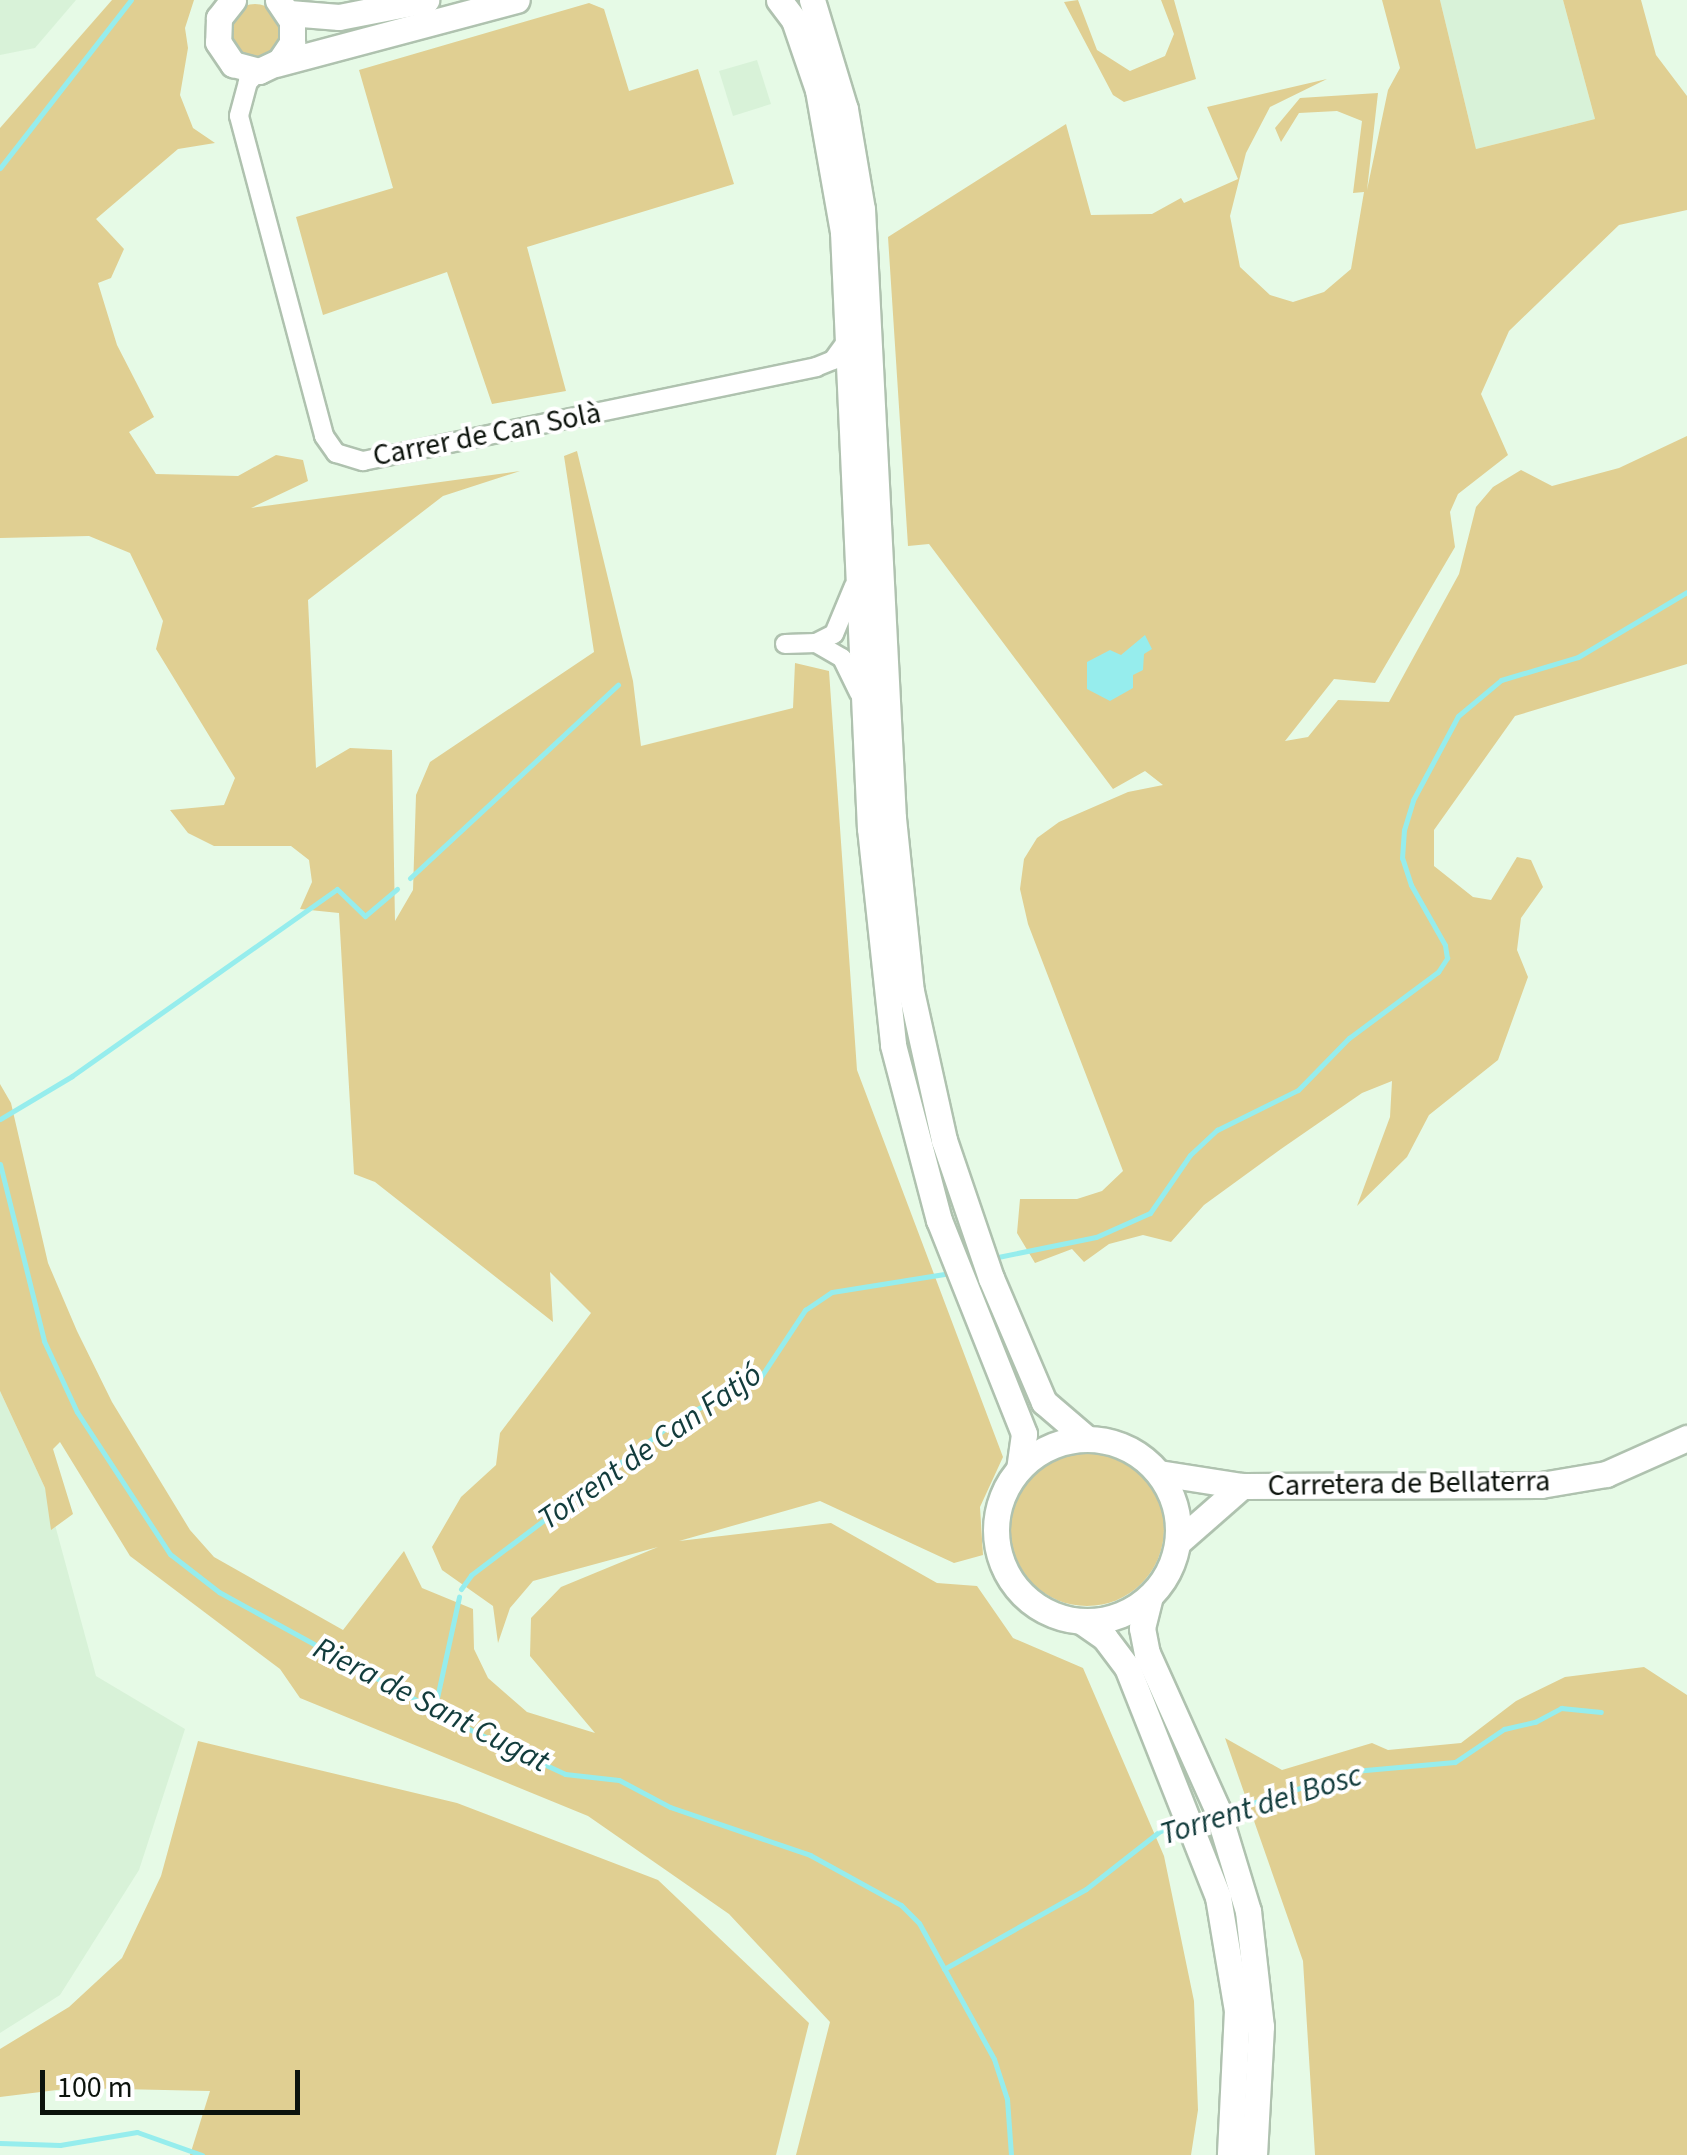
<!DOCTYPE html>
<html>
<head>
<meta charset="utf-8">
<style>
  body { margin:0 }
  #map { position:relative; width:1687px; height:2155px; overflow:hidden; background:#e6fae6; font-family:"Source Sans 3",sans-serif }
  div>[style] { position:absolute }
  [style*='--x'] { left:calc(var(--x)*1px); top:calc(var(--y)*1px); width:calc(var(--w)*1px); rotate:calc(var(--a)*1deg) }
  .built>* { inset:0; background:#d8f2d8 }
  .green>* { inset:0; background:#e0cf92 }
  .round { border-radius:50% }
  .water>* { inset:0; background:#96eded }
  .stream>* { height:5px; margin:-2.5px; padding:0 2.5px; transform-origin:2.5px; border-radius:2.5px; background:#96eded }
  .roads { filter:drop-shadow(2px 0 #afc2af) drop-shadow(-2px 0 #afc2af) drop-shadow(0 2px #afc2af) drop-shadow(0 -2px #afc2af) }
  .street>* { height:18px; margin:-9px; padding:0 9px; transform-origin:9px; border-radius:9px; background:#fff }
  .secondary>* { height:25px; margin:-12.5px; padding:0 12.5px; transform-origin:12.5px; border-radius:12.5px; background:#fff }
  .secondary>.ring { margin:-12.5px; padding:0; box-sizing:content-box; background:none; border:25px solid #fff; border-radius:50% }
  span { translate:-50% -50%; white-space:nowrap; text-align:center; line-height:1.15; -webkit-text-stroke:8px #fff; paint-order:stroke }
  .street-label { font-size:30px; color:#0c130c }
  .water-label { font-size:32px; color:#123c3c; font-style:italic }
  .scale { position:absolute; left:40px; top:2070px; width:260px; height:45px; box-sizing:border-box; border:5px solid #0c130c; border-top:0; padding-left:12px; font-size:30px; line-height:35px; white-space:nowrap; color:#0c130c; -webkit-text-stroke:8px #fff; paint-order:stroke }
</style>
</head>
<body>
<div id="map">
  <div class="built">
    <i style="clip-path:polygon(0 0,76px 0,35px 48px,0 55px)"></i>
    <i style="clip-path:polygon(1440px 0,1563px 0,1595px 119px,1476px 149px)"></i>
    <i style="clip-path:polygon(757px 60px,771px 104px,733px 116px,719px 71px)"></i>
    <i style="clip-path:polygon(0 1391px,45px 1488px,96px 1676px,185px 1729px,139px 1870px,60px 1995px,0 2033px)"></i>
  </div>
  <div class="green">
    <i style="clip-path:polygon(112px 0,194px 0,185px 28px,188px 48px,180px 95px,193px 128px,215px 143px,178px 149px,96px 219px,124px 249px,111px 278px,98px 283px,117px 345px,154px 417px,129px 432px,156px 474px,238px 476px,276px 455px,303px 460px,308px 481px,251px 508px,520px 471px,443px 496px,308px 600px,316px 768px,350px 748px,392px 750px,395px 921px,413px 890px,416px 795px,430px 762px,594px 652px,564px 456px,577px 451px,633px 681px,641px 746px,793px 708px,795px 663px,829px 671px,857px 1070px,1003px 1457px,980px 1507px,983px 1555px,954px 1563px,820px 1501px,679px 1541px,831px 1523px,937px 1583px,977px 1586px,1013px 1638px,1083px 1668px,1164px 1856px,1194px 2001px,1198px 2110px,1191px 2155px,796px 2155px,830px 2022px,729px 1914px,588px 1816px,300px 1698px,280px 1669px,130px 1556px,60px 1442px,53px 1449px,73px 1514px,51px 1530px,45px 1488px,0 1391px,0 1084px,11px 1103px,48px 1263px,77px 1331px,112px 1402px,190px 1530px,214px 1557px,343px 1630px,404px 1551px,422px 1588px,473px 1609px,474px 1649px,488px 1678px,527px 1712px,595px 1733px,530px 1656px,531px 1618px,561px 1587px,658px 1547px,533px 1581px,510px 1608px,498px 1643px,493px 1606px,442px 1570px,432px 1547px,461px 1497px,496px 1465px,500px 1433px,591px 1313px,550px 1272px,553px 1322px,375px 1182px,354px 1174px,339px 913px,300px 909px,312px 882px,309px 860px,291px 846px,214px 846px,188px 833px,170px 810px,224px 805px,235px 778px,156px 649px,163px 621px,130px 553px,89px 536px,0 538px,0 128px)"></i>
    <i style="clip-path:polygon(1078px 0,1097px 50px,1130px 71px,1165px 56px,1174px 34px,1161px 0,1174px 0,1196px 79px,1124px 102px,1113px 95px,1064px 2px)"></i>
    <i style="clip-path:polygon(1382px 0,1440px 0,1476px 149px,1595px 119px,1563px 0,1641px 0,1656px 55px,1687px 96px,1687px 210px,1619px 225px,1509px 331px,1481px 394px,1508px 455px,1458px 494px,1450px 512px,1455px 547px,1375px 683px,1334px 679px,1285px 741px,1308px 737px,1338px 700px,1389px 702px,1459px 574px,1476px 507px,1493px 487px,1521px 470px,1552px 486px,1619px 468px,1687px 436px,1687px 664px,1515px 716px,1434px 830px,1434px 866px,1473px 897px,1491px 900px,1517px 857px,1531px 860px,1543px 887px,1521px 918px,1517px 950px,1528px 977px,1498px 1060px,1429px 1115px,1407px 1157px,1357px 1206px,1390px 1117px,1392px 1081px,1362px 1093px,1281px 1149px,1204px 1205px,1171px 1242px,1143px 1235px,1109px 1244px,1084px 1262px,1072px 1249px,1035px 1263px,1017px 1233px,1020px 1199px,1077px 1199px,1102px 1191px,1123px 1171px,1028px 924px,1020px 889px,1024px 859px,1037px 838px,1059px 822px,1128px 792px,1163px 785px,1145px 771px,1113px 789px,929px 544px,908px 546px,888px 237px,1066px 124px,1091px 215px,1152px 214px,1181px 198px,1184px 203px,1238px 179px,1207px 107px,1327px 79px,1270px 107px,1246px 153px,1230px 216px,1240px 267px,1270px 295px,1293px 302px,1324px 292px,1351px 269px,1364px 192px,1353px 193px,1362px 121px,1337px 111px,1299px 113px,1281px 142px,1275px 128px,1300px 98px,1378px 93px,1367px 190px,1388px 90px,1400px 68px)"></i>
    <i style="clip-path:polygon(589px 3px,604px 9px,629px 91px,698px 69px,734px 184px,527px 247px,566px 391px,492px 404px,447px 272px,323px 315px,296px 217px,393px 188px,359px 70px)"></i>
    <i class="round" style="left:228px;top:4px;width:54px;height:54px"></i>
    <i class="round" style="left:1010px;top:1452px;width:154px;height:154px"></i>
    <i style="clip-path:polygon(1644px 1667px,1687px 1695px,1687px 2155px,1315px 2155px,1303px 1961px,1225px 1738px,1282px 1770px,1372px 1743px,1388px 1750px,1461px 1743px,1516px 1701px,1565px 1677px)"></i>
    <i style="clip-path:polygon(198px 1741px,457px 1803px,658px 1880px,809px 2023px,776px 2155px,190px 2155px,210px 2091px,73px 2088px,0 2097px,0 2049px,69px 2007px,122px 1958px,161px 1876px)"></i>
  </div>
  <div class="water">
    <i style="clip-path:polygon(1145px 635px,1152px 649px,1144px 654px,1143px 670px,1133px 675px,1133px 688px,1110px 701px,1087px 689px,1087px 662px,1110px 650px,1121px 655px)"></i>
  </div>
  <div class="stream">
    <i style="--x:0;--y:168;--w:213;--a:-52.1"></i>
    <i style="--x:410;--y:878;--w:284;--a:-42.9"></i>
    <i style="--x:0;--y:1119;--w:84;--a:-30.8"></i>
    <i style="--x:72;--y:1076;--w:324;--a:-35.2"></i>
    <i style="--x:337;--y:889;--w:39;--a:44"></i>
    <i style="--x:365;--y:916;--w:42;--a:-40.2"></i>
    <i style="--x:0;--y:1164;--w:182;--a:76"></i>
    <i style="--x:44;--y:1341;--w:78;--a:65.1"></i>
    <i style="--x:77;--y:1412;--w:170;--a:56.8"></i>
    <i style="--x:170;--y:1554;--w:62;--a:37.8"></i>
    <i style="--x:219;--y:1592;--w:292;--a:28.7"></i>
    <i style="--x:475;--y:1732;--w:99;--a:25"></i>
    <i style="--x:565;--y:1774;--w:54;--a:6.3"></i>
    <i style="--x:619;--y:1780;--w:58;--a:27.9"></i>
    <i style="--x:670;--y:1807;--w:148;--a:18.9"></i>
    <i style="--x:810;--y:1855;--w:104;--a:28.8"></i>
    <i style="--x:901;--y:1905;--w:25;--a:45"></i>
    <i style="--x:919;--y:1923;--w:155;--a:61.1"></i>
    <i style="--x:994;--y:2059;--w:42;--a:72"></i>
    <i style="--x:1007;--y:2099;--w:56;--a:85.9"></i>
    <i style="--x:993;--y:1258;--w:105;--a:-11.5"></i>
    <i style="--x:1096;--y:1237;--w:59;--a:-24"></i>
    <i style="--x:1150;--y:1213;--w:70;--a:-55.4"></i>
    <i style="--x:1190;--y:1155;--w:37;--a:-43"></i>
    <i style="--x:1217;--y:1130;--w:90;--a:-26.3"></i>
    <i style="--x:1298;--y:1090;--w:73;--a:-45.6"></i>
    <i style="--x:1349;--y:1038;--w:111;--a:-36.6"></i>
    <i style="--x:1438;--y:972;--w:17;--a:-57"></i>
    <i style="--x:1447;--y:958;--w:13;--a:-99"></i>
    <i style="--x:1445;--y:945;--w:69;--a:-119.5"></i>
    <i style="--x:1411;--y:885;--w:28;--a:-108"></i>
    <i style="--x:1402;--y:858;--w:28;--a:-86"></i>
    <i style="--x:1404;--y:830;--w:31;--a:-73"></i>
    <i style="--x:1413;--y:800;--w:95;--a:-61.8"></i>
    <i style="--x:1458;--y:716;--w:56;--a:-39.9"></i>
    <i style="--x:1501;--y:680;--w:80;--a:-16.6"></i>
    <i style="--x:1578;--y:657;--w:127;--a:-30.8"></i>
    <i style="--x:461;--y:1589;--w:17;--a:-54"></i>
    <i style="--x:471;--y:1575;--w:263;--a:-37"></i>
    <i style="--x:681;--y:1417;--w:88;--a:-26.3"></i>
    <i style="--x:760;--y:1378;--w:82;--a:-56.5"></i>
    <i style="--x:805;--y:1310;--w:32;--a:-34"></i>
    <i style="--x:832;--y:1292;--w:120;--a:-9.1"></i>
    <i style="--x:435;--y:1707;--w:113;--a:-77.7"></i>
    <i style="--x:1227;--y:1811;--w:133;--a:-17.5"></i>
    <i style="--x:1354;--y:1771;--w:101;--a:-5.1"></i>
    <i style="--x:1455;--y:1762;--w:59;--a:-34"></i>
    <i style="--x:1504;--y:1729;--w:32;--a:-13"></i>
    <i style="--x:1535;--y:1722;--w:30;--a:-28"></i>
    <i style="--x:1561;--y:1708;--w:40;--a:5.7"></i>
    <i style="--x:944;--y:1969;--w:163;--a:-29.4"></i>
    <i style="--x:1086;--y:1889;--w:94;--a:-38.1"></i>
    <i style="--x:1160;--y:1831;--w:24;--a:-17"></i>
    <i style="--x:0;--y:2143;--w:60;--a:1.9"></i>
    <i style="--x:60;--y:2145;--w:78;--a:-9.6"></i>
    <i style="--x:137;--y:2132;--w:69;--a:19.5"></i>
  </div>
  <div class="roads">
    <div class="street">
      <i style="--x:259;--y:71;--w:16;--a:135"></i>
      <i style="--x:248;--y:82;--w:35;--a:105"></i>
      <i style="--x:239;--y:116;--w:331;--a:75.1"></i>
      <i style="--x:324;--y:436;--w:21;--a:55"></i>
      <i style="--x:336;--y:453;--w:28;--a:17"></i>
      <i style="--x:363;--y:461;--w:463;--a:-11.7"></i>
      <i style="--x:816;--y:367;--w:18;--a:-22"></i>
      <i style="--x:833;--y:360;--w:24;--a:-54"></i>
      <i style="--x:816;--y:643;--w:30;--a:30"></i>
      <i style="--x:842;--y:658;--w:39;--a:64"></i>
      <i style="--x:785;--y:644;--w:31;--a:-2"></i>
      <i style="--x:816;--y:643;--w:20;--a:-27"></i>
      <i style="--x:834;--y:634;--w:52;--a:-67.4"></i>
    </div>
    <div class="secondary">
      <i style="--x:233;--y:0;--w:23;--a:128"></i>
      <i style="--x:219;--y:18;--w:24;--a:92"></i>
      <i style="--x:218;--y:42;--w:27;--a:56"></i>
      <i style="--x:233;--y:64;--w:27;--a:15"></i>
      <i style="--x:259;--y:71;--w:23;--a:-25"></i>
      <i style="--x:280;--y:61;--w:22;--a:-56"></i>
      <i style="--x:292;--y:43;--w:22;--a:-90"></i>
      <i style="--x:292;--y:21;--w:25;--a:-124"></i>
      <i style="--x:779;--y:0;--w:25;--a:53"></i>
      <i style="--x:794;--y:20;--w:74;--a:71.1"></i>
      <i style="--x:818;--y:90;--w:144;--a:80"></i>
      <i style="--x:843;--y:232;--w:597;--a:87.41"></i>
      <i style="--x:870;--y:828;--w:218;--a:83.9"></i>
      <i style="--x:893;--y:1045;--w:181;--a:75.3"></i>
      <i style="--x:939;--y:1220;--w:230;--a:68.3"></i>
      <i style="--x:1024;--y:1434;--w:34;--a:98"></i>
      <i style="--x:812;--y:0;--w:114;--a:73.2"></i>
      <i style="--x:845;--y:109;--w:101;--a:80.4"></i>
      <i style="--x:862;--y:209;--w:610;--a:87.09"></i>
      <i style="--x:893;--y:818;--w:174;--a:84.1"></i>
      <i style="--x:911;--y:991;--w:153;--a:77.5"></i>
      <i style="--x:944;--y:1140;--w:146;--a:71.2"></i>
      <i style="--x:991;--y:1278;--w:135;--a:66.9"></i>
      <i style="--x:1044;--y:1402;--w:55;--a:40.6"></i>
      <i style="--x:289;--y:13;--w:50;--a:4.6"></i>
      <i style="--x:339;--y:17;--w:89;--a:-11.1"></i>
      <i style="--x:276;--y:64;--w:249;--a:-14.9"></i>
      <i class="ring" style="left:996px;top:1439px;width:157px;height:157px"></i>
      <i style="--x:1159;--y:1473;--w:84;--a:8.9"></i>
      <i style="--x:1242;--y:1486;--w:299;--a:-0.2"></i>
      <i style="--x:1541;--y:1485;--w:66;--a:-9.6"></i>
      <i style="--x:1606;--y:1474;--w:89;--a:-24"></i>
      <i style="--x:1178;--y:1542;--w:85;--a:-41.2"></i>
      <i style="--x:1150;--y:1596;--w:33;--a:104"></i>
      <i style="--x:1142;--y:1628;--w:25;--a:79"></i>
      <i style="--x:1147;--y:1653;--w:171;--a:65.8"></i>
      <i style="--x:1217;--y:1809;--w:107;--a:73.1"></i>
      <i style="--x:1248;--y:1911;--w:116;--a:83.6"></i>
      <i style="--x:1261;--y:2026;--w:129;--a:93.1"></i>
      <i style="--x:1081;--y:1621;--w:29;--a:35"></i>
      <i style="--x:1105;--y:1638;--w:36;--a:53"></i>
      <i style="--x:1127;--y:1667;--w:247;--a:68.4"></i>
      <i style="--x:1218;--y:1897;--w:115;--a:80.5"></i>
      <i style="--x:1237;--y:2010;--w:145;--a:92.8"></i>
    </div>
  </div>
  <div class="street-label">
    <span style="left:487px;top:435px;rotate:-11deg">Carrer de Can Solà</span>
    <span style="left:1409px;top:1484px;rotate:-1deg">Carretera de Bellaterra</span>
  </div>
  <div class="water-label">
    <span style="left:650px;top:1447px;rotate:-35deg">Torrent de Can Fatjó</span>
    <span style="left:431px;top:1705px;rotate:27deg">Riera de Sant Cugat</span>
    <span style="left:1261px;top:1805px;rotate:-17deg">Torrent del Bosc</span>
  </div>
  <div class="scale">100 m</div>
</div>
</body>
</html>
